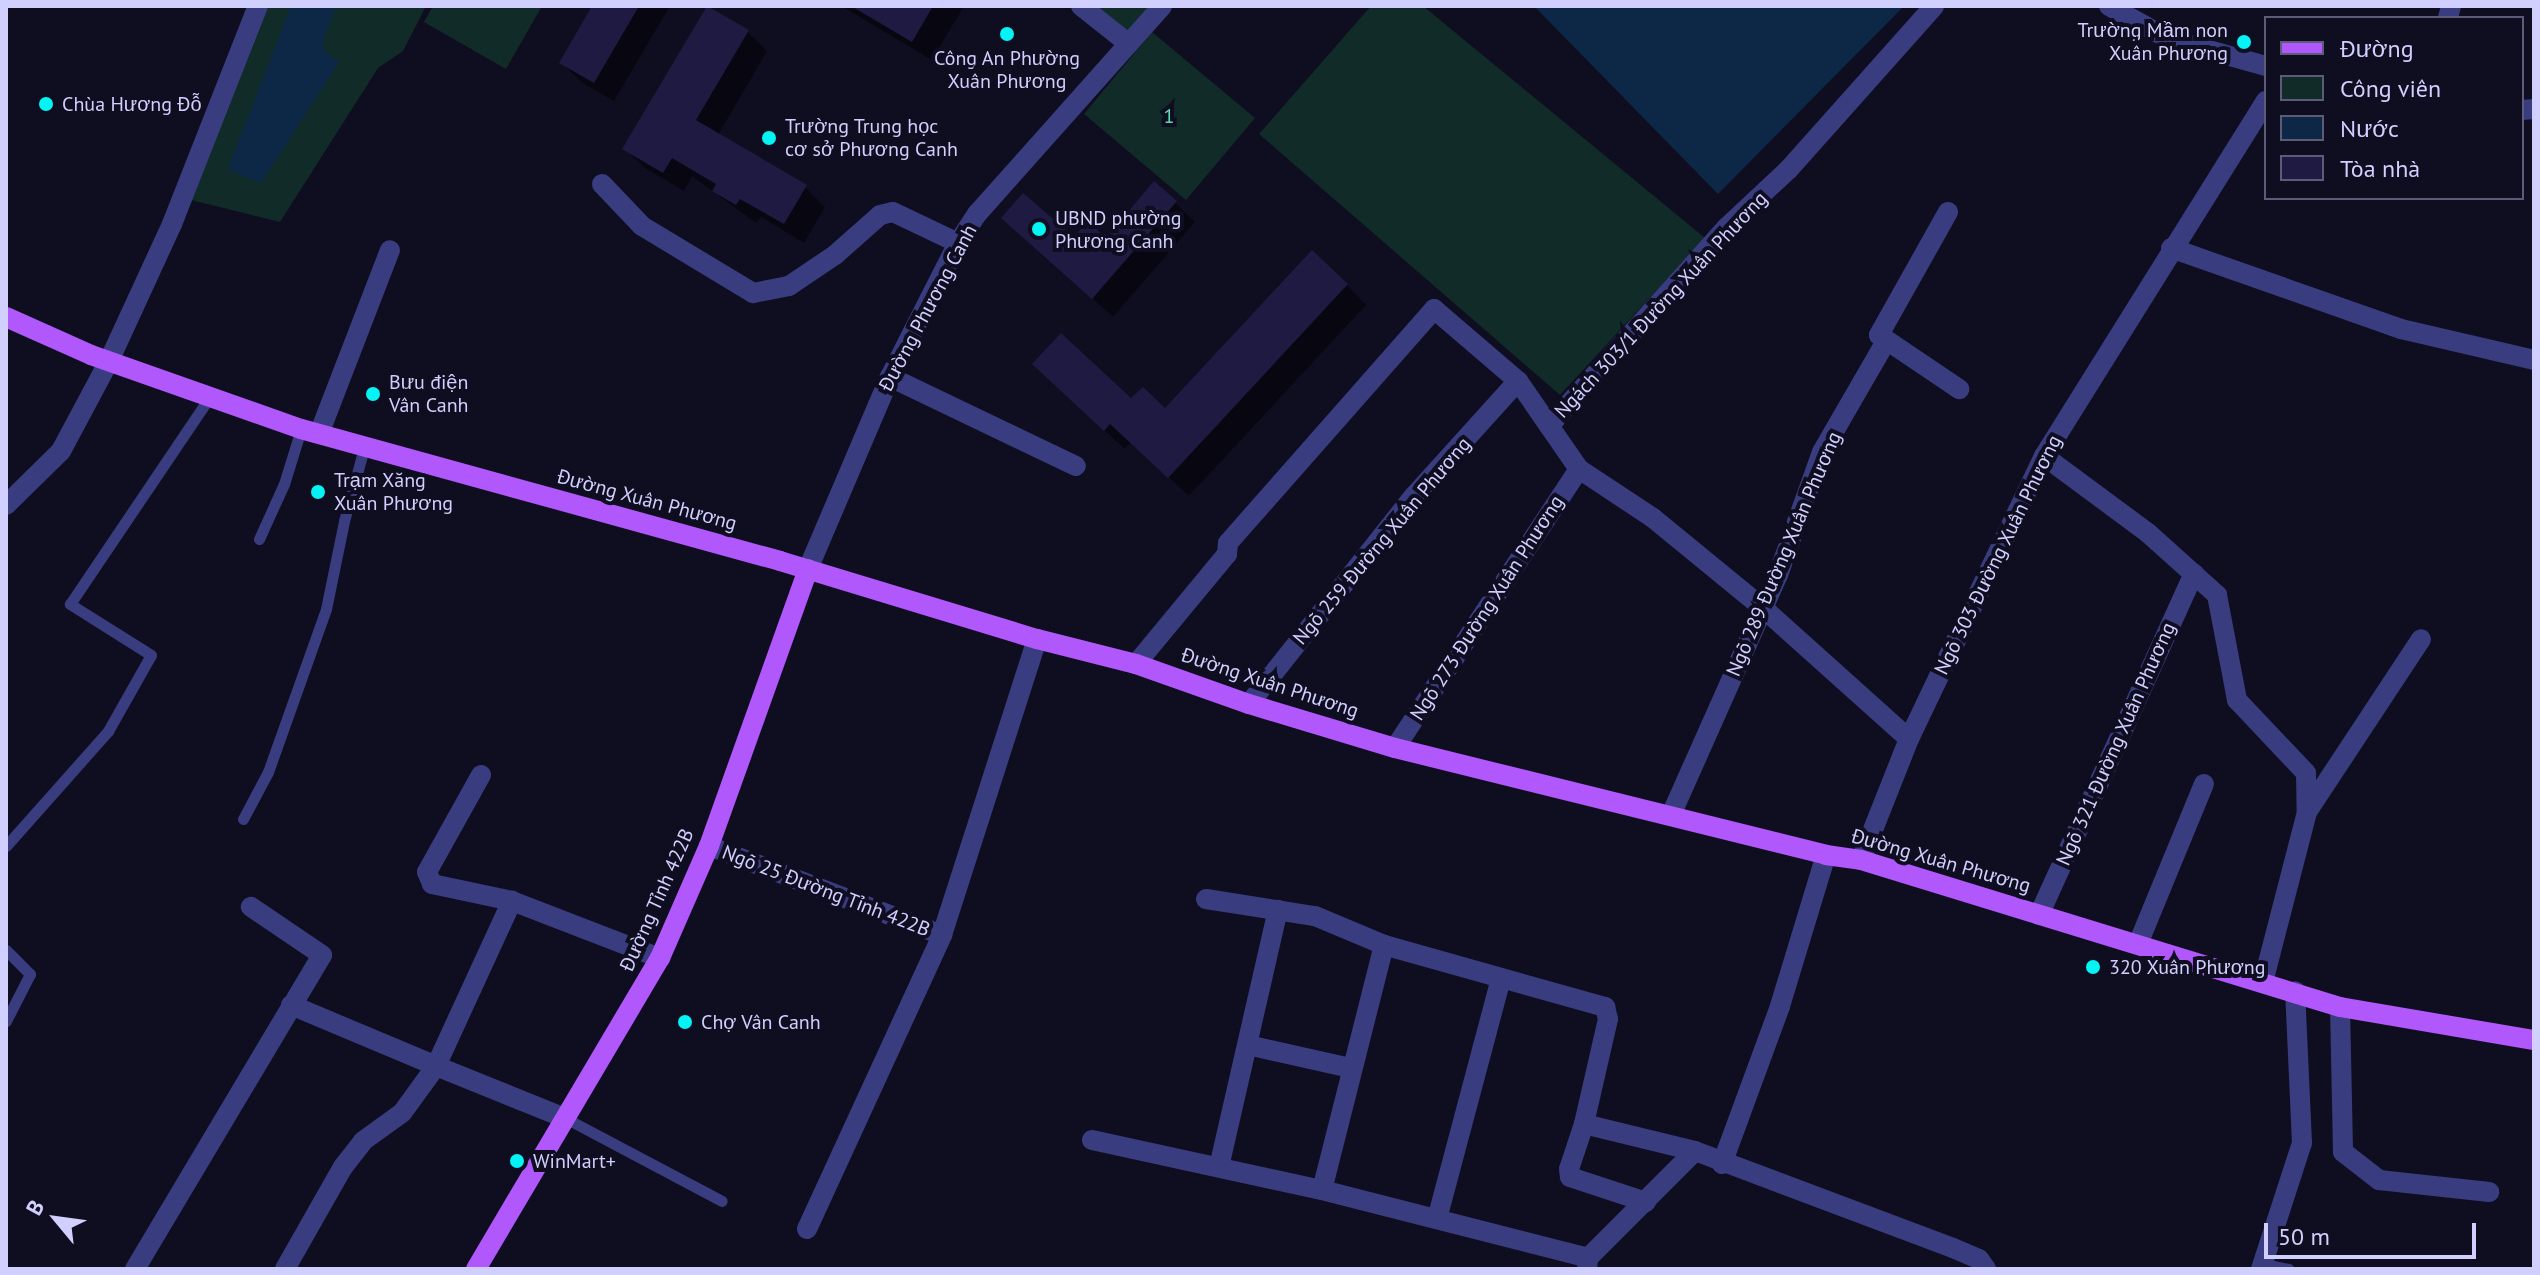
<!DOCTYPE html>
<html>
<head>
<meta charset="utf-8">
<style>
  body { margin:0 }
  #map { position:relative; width:2540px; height:1275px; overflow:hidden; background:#0f0e21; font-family:"PT Sans",sans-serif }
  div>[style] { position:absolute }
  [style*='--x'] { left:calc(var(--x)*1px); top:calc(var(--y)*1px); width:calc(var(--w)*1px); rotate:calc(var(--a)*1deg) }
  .green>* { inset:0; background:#112b28 }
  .water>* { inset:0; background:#0d2846 }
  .shadow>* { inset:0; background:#0007 }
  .building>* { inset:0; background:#1f1a42 }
  .service>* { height:11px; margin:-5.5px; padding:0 5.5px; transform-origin:5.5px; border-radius:5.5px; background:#393d80 }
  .minor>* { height:20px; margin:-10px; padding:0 10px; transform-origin:10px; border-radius:10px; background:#393d80 }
  .tertiary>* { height:20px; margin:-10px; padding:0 10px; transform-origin:10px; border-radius:10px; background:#393d80 }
  .primary>* { height:20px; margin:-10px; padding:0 10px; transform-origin:10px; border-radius:10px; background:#b058fc }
  .dots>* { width:22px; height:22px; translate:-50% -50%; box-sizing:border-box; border:4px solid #0f0e21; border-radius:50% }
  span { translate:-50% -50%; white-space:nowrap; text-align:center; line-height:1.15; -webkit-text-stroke:8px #0f0e21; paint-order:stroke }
  .poi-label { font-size:20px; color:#d0cffe }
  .right { translate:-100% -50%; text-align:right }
  .left { translate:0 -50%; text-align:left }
  .park-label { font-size:20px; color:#5cddb1 }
  .street-label { font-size:20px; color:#d0cffe }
  .frame { position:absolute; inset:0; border:8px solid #d0cffe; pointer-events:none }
  .legend { position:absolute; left:2264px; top:16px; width:260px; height:184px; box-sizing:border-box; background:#0f0e21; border:2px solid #5c5b79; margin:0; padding:10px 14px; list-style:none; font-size:24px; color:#d0cffe }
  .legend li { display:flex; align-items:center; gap:16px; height:40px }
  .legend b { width:40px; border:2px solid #5c5b79 }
  .north { position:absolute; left:16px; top:1179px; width:80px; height:80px; -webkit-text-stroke:6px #0f0e21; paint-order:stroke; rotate:299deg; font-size:22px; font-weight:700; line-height:32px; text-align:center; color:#d0cffe }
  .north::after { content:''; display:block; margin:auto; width:28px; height:36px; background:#d0cffe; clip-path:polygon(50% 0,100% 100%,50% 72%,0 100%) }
  .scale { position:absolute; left:2264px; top:1223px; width:212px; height:36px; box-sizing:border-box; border:4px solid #d0cffe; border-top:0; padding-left:10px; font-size:24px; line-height:28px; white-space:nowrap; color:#d0cffe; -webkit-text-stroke:6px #0f0e21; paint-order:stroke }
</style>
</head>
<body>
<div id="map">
  <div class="green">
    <i style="clip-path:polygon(267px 6px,426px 6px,403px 51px,378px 68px,280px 222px,191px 200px)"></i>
    <i style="clip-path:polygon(433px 6px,542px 6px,506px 69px,424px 22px)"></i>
    <i style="clip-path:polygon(1091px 6px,1153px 6px,1128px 37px)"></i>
    <i style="clip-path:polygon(1371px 6px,1423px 6px,1705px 238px,1560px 395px,1259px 134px)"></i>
    <i style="clip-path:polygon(1152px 32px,1255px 118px,1186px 200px,1084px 114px)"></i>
  </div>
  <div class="water">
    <i style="clip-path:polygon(291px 6px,336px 6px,322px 44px,326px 53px,339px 62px,261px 183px,228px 169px)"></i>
    <i style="clip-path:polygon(1534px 6px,1904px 6px,1718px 194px)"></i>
  </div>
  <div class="shadow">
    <i style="clip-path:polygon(594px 6px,670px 6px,614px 101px,581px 82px,561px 62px)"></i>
    <i style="clip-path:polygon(841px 6px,964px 6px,932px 60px)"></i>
    <i style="clip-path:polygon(747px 31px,767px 51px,718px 135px,805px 187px,825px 207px,804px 243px,761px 217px,756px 223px,692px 176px,684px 191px,645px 168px,625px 149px)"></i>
    <i style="clip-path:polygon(1155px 184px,1195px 222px,1113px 317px,1004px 218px,1074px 240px,1106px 240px)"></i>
    <i style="clip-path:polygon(1347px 285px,1366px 305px,1189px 496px,1131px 442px,1125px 449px,1054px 384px,1165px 411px)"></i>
  </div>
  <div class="building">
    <i style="clip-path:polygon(592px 6px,639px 6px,594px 83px,559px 63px)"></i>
    <i style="clip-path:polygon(707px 6px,749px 30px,696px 120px,807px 185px,784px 224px,740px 199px,736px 205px,712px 191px,716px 184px,672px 158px,663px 173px,622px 149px)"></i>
    <i style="clip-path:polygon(851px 6px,933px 6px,912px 42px)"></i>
    <i style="clip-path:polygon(1154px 181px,1177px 201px,1092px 299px,1001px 218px,1023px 193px,1074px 237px,1088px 221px,1106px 238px)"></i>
    <i style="clip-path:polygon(1312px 250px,1348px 284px,1168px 478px,1110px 424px,1104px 431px,1032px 364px,1061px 333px,1131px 398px,1143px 387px,1165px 408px)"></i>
  </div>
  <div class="service">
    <i style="--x:259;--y:539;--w:60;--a:-65.6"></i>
    <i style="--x:284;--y:484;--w:58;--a:-72.8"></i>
    <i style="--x:243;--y:819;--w:53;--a:-62"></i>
    <i style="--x:268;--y:772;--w:173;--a:-70.4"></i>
    <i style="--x:326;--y:609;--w:90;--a:-78.4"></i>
    <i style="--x:344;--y:521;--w:76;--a:-74.7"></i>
    <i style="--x:6;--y:846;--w:154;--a:-48.4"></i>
    <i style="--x:108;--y:731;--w:87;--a:-60.5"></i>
    <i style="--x:151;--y:655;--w:96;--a:-147.8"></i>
    <i style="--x:70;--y:604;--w:249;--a:-56"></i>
    <i style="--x:6;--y:950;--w:34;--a:45"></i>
    <i style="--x:30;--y:974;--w:53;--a:117.1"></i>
    <i style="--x:567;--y:1119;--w:175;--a:27.9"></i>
    <i style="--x:2263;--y:1264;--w:26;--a:11"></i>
  </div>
  <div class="minor">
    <i style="--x:1081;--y:6;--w:61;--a:38.4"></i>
    <i style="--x:2109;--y:6;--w:68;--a:28.8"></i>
    <i style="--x:2169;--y:39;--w:101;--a:15.6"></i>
    <i style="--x:2448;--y:18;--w:12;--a:-76"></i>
    <i style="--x:2522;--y:110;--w:12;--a:-5"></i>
    <i style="--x:602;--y:184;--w:58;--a:46.4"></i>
    <i style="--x:642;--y:226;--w:130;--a:31.1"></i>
    <i style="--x:753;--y:293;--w:37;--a:-11"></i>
    <i style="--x:789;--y:286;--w:55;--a:-34"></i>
    <i style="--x:835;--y:255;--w:60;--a:-41.6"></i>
    <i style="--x:880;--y:215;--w:13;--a:-13"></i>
    <i style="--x:893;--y:212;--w:72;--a:25.5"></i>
    <i style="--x:1948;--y:212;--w:141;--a:119.3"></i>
    <i style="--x:1879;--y:335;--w:97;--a:34"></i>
    <i style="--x:2171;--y:248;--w:244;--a:19.4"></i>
    <i style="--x:2401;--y:329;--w:137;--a:13.1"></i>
    <i style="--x:890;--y:377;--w:206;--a:25.6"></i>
    <i style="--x:1549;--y:426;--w:267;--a:-48.2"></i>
    <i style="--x:1727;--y:227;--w:85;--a:-43.1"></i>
    <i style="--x:1789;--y:169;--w:218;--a:-48.3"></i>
    <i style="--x:319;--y:434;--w:197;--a:-68.9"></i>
    <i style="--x:2044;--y:456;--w:129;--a:36.5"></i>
    <i style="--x:2148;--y:533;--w:93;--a:41.9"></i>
    <i style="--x:2217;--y:595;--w:107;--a:79.2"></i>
    <i style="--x:2237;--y:700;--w:100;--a:46.6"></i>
    <i style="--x:2306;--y:773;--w:39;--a:89"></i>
    <i style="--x:2307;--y:812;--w:176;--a:104.5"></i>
    <i style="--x:6;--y:505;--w:77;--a:-44.5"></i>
    <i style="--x:61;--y:451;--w:102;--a:-61.9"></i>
    <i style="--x:109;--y:361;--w:151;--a:-65.3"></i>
    <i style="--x:172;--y:224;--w:234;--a:-68.5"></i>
    <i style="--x:1136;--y:664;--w:143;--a:-50.4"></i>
    <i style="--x:1227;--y:554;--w:11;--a:-85"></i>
    <i style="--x:1228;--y:543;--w:312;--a:-48.6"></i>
    <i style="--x:1434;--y:309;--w:111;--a:40.6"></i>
    <i style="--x:1518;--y:381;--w:107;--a:55.3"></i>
    <i style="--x:1579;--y:469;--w:89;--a:33.5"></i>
    <i style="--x:1653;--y:518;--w:142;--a:39.3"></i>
    <i style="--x:1763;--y:608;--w:196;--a:41.9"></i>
    <i style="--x:1249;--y:704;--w:265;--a:-51.6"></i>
    <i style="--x:1414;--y:496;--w:155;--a:-47.9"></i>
    <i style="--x:1395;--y:748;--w:334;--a:-56.6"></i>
    <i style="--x:481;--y:775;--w:111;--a:119.1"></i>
    <i style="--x:427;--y:872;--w:13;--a:67"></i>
    <i style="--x:432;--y:884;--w:82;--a:12"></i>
    <i style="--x:2307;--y:812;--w:207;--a:-56.6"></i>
    <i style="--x:1671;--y:815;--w:263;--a:-66"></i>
    <i style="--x:1778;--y:575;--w:131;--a:-70.3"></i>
    <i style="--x:1822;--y:452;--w:128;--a:-60"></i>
    <i style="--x:709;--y:846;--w:249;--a:20.9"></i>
    <i style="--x:1861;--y:860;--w:130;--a:-68.4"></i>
    <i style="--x:1909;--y:739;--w:314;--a:-64.5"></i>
    <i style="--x:2044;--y:456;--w:419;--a:-58"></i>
    <i style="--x:1206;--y:899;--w:110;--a:8.9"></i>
    <i style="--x:1315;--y:916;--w:75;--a:22.8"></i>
    <i style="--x:1384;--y:945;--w:230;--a:15.7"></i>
    <i style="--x:1605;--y:1007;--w:12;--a:76"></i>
    <i style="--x:1608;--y:1019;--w:108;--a:102.9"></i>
    <i style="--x:1584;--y:1124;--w:47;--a:108.4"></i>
    <i style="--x:1569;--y:1169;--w:8;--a:83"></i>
    <i style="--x:1570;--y:1177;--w:80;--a:18.2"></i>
    <i style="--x:2039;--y:915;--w:375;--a:-65.6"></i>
    <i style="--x:2138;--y:944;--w:173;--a:-67.6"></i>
    <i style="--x:291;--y:1005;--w:157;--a:22.8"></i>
    <i style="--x:436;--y:1066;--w:182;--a:-65.3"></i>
    <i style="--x:512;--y:901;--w:159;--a:21.1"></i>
    <i style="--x:2340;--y:1007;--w:145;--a:88.8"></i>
    <i style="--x:2343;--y:1152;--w:46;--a:37.9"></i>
    <i style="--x:2379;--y:1180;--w:111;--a:6.2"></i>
    <i style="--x:1248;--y:1045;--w:105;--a:12.7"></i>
    <i style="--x:1584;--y:1124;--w:114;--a:13.7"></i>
    <i style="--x:1695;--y:1151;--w:276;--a:20.6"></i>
    <i style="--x:1953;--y:1248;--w:28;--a:23"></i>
    <i style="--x:1979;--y:1259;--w:12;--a:55"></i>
    <i style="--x:1092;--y:1140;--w:235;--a:12.3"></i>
    <i style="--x:1322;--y:1190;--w:275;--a:14.3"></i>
    <i style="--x:1722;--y:1164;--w:168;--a:-69.8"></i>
    <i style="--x:1780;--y:1006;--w:158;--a:-73.1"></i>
    <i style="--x:1219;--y:1167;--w:264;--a:-77.1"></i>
    <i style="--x:1322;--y:1190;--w:253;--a:-75.8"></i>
    <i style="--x:1437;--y:1219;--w:248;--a:-75.1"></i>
    <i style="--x:807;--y:1229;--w:324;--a:-65.3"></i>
    <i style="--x:942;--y:935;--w:311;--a:-72.2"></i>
    <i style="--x:135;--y:1269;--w:365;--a:-59.2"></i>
    <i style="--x:322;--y:955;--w:86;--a:-145.9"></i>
    <i style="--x:285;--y:1269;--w:117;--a:-60.4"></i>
    <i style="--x:343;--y:1167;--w:33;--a:-52"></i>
    <i style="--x:363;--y:1141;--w:48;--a:-35.7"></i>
    <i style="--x:402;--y:1113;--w:58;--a:-54.1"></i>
    <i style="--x:436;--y:1066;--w:141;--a:22"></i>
    <i style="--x:1587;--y:1269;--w:11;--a:-85"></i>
    <i style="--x:1588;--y:1258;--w:151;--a:-45"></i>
    <i style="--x:2261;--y:1269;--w:133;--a:-72"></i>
    <i style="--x:2302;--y:1143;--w:152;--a:-92.6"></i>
  </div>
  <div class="tertiary">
    <i style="--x:808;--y:569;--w:209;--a:-66.9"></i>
    <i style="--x:890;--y:377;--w:150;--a:-63.1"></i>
    <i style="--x:958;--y:243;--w:35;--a:-57"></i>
    <i style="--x:977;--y:214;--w:278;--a:-48.3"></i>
  </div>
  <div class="primary">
    <i style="--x:6;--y:317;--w:93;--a:24.1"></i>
    <i style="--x:91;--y:355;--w:223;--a:19.4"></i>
    <i style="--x:301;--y:429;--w:497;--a:15.4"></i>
    <i style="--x:780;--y:561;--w:269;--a:16.9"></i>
    <i style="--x:1037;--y:639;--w:102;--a:14.2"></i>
    <i style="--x:1136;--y:664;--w:120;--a:19.5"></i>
    <i style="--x:1249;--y:704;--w:152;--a:16.8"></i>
    <i style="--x:1395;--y:748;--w:444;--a:13.9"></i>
    <i style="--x:1826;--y:855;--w:35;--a:8"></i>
    <i style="--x:1861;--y:860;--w:501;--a:17.06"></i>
    <i style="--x:2340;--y:1007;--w:197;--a:9.7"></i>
    <i style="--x:476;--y:1269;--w:361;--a:-59.4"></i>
    <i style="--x:660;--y:958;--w:122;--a:-66.4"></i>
    <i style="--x:709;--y:846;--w:294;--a:-70.3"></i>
  </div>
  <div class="dots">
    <i style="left:1007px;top:34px;background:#04f3f5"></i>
    <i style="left:2244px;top:42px;background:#04f3f5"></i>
    <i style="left:46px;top:104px;background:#04f3f5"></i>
    <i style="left:769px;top:138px;background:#04f3f5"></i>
    <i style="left:1039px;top:229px;background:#04f3f5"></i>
    <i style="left:373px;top:394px;background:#04f3f5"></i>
    <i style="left:318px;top:492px;background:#04f3f5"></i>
    <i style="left:2093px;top:967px;background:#04f3f5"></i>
    <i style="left:685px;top:1022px;background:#04f3f5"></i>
    <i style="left:517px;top:1161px;background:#04f3f5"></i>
  </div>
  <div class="poi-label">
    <span class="right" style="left:2228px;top:42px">Trường Mầm non<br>Xuân Phương</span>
    <span style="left:1007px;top:70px">Công An Phường<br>Xuân Phương</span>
    <span class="left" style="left:62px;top:104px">Chùa Hương Đỗ</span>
    <span class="left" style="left:785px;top:138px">Trường Trung học<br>cơ sở Phương Canh</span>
    <span class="left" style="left:1055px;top:230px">UBND phường<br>Phương Canh</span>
    <span class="left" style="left:389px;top:394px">Bưu điện<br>Vân Canh</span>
    <span class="left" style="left:334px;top:492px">Trạm Xăng<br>Xuân Phương</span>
    <span class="left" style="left:2109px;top:967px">320 Xuân Phương</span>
    <span class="left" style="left:701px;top:1022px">Chợ Vân Canh</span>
    <span class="left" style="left:533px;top:1161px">WinMart+</span>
  </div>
  <div class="park-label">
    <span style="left:1169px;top:116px">1</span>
  </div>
  <div class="street-label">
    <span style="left:1661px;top:305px;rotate:-47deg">Ngách 303/1 Đường Xuân Phương</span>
    <span style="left:928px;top:308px;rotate:-62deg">Đường Phương Canh</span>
    <span style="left:647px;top:500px;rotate:15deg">Đường Xuân Phương</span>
    <span style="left:1382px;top:541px;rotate:-50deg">Ngõ 259 Đường Xuân Phương</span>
    <span style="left:1784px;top:554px;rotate:-67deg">Ngõ 289 Đường Xuân Phương</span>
    <span style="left:1998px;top:555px;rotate:-64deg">Ngõ 303 Đường Xuân Phương</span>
    <span style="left:1487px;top:608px;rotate:-57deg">Ngõ 273 Đường Xuân Phương</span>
    <span style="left:1270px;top:683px;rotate:18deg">Đường Xuân Phương</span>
    <span style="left:2116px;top:744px;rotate:-66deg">Ngõ 321 Đường Xuân Phương</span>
    <span style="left:1941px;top:861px;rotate:16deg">Đường Xuân Phương</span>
    <span style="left:826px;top:891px;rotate:21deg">Ngõ 25 Đường Tỉnh 422B</span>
    <span style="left:657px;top:900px;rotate:-66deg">Đường Tỉnh 422B</span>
  </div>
  <div class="frame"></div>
  <ul class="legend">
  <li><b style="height:10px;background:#b058fc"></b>Đường</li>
  <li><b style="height:22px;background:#112b28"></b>Công viên</li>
  <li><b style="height:22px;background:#0d2846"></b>Nước</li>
  <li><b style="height:22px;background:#1f1a42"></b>Tòa nhà</li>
  </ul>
  <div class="north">B</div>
  <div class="scale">50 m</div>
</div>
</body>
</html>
